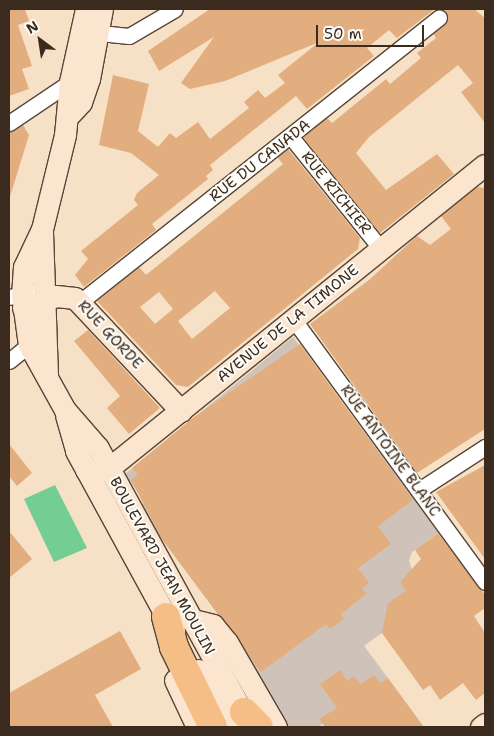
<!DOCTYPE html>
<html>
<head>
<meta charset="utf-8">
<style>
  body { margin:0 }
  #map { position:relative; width:494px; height:736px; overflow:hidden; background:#f6e0c6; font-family:"Shantell Sans",sans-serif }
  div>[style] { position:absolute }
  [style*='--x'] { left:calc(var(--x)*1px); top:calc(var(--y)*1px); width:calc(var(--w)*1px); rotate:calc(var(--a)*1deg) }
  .industrial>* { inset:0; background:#cec2b9 }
  .green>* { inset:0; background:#74cd93 }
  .building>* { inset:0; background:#e2ae7f }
  .roads { filter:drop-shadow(1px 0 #574537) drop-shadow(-1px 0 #574537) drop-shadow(0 1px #574537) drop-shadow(0 -1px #574537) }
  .street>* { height:15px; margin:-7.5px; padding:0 7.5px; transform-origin:7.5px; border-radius:7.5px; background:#fff }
  .secondary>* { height:21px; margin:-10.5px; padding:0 10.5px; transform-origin:10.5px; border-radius:10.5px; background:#fbe5cf }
  .highway>* { height:28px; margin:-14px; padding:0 14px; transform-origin:14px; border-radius:14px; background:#f6be87 }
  span { translate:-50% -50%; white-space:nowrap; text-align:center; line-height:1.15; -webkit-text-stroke:4px #fdfcf7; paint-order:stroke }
  .street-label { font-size:15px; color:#3b2a1e }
  .frame { position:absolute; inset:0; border:10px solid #3b2a1e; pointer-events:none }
  .north { position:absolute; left:15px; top:15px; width:50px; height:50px; -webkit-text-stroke:4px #fdfcf7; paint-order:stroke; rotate:329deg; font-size:14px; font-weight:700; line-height:20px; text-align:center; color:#3b2a1e }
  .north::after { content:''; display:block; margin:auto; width:18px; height:22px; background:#3b2a1e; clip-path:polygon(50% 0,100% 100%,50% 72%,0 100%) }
  .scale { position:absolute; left:316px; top:25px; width:108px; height:22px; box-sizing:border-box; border:2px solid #3b2a1e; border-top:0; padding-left:6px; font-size:15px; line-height:18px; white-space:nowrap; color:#3b2a1e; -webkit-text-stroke:4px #fdfcf7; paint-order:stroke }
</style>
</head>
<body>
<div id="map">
  <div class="industrial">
    <i style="clip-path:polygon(293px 337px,439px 532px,412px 552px,409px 561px,423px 603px,364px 646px,388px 678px,318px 727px,287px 727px,234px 636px,138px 507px,145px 502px,125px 474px)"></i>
  </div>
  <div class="green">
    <i style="clip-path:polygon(55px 485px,87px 548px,54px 562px,24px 499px)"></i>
  </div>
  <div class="building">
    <i style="clip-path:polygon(9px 9px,25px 9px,29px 21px,18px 25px,32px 66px,22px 69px,29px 89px,9px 96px)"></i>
    <i style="clip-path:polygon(210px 9px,435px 9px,397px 38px,389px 30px,367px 48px,374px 56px,307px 109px,296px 96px,210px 165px,213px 170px,206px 176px,208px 179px,152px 224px,156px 230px,84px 287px,75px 275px,88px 259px,81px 251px,138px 205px,134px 200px,137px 193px,159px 175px,131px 153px,99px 145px,113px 75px,149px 84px,138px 131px,158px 147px,170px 133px,176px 138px,198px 122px,210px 139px,249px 108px,244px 102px,258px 90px,265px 98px,285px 83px,278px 75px,319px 42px,225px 81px,190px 89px,181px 83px,214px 37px,159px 71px,148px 51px)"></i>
    <i style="clip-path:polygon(443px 9px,474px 9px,485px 18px,485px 123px,461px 92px,473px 83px,458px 65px,369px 137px,356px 153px,386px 190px,437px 154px,454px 174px,380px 233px,303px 137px,327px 118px,332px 123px,386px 79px,390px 84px,421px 58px,417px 53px,436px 38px,433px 33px,447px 21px)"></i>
    <i style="clip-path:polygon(23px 125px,29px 135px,9px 200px,9px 132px)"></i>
    <i style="clip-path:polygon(evenodd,288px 149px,360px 238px,358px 249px,188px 387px,176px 385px,97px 301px,139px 267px,146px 275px,283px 164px,277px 157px,288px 149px,215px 291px,230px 308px,192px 339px,178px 321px,215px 291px,288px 149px,159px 292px,173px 309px,155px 324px,140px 307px,159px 292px)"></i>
    <i style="clip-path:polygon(477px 187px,485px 188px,485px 429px,417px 473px,310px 324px,369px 280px,417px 236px,430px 245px,451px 229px,441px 216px)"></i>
    <i style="clip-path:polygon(88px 330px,160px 408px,129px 434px,107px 408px,120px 396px,74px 341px)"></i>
    <i style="clip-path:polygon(300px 344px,413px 500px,378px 526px,391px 544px,358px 568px,369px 583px,362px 588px,366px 594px,341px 614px,344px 619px,330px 629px,326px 624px,261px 672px,162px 539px,131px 480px,138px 475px,132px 468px,194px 417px)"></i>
    <i style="clip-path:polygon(9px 444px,32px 473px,17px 486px,9px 476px)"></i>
    <i style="clip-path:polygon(485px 465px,485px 559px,436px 492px)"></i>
    <i style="clip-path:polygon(9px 531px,32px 559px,9px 578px)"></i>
    <i style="clip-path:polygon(438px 533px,485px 595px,485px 608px,474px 616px,485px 633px,485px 693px,476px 700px,463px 683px,440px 700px,430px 685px,423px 690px,382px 633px,388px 603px,406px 591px,400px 582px,421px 559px,415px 550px)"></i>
    <i style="clip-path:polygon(120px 631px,141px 669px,95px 695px,113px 727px,9px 727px,9px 693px)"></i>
    <i style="clip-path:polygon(340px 670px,347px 681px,354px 676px,361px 684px,374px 675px,380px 683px,388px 678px,424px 727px,325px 727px,319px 719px,337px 708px,320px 684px)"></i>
  </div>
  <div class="roads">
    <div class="street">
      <i style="--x:90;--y:37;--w:11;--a:-22"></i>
      <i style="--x:100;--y:33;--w:29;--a:6"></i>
      <i style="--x:129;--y:36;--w:53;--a:-30.4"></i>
      <i style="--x:9;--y:123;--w:73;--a:-33.9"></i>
      <i style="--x:291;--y:137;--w:144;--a:51.2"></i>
      <i style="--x:9;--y:297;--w:37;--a:-11"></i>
      <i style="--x:80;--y:302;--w:458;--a:-38.4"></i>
      <i style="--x:294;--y:320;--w:324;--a:53.9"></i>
      <i style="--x:9;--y:361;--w:26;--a:-39"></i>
      <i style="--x:419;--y:490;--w:79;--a:-33.1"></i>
    </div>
    <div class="secondary">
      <i style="--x:86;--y:9;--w:75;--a:102.4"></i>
      <i style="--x:70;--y:82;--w:53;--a:95.4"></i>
      <i style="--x:65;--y:135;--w:97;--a:103.7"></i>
      <i style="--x:42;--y:229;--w:42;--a:115.3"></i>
      <i style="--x:24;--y:267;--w:27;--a:94"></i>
      <i style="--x:22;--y:294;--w:51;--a:82.2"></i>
      <i style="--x:29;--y:345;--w:74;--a:61"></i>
      <i style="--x:65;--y:410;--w:50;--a:49"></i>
      <i style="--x:98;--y:448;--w:317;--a:61.3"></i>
      <i style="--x:70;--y:114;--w:16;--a:-47"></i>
      <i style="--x:81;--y:102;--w:24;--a:-71"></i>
      <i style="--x:89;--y:79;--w:71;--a:-79.5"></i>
      <i style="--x:42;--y:232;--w:143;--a:88"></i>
      <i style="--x:23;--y:308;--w:35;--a:-20"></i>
      <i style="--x:56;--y:296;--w:19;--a:6"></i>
      <i style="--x:75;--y:298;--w:155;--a:46.8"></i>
      <i style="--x:66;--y:415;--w:37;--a:74"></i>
      <i style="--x:76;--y:451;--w:205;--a:61.4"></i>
      <i style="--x:86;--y:470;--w:9;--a:18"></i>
      <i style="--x:95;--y:473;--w:21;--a:-25"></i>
      <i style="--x:114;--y:464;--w:476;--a:-38.9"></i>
      <i style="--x:189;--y:619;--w:25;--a:14"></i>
      <i style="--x:213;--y:625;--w:22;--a:51"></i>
      <i style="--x:227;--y:642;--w:98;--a:60"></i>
      <i style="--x:198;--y:670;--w:66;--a:59.2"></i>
      <i style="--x:175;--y:680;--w:52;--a:64.9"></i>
      <i style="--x:481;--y:727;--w:5;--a:-37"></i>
    </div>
    <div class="highway">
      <i style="--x:166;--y:617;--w:31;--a:75"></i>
      <i style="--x:174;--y:647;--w:89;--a:64"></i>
      <i style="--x:244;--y:712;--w:21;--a:45"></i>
    </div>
  </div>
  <div class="street-label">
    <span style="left:260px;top:161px;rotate:-38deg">RUE DU CANADA</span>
    <span style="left:336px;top:193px;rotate:51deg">RUE RICHIER</span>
    <span style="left:288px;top:324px;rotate:-39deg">AVENUE DE LA TIMONE</span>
    <span style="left:110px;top:335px;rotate:47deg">RUE GORDE</span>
    <span style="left:390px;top:451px;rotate:54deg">RUE ANTOINE BLANC</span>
    <span style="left:162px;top:566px;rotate:61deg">BOULEVARD JEAN MOULIN</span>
  </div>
  <div class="frame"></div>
  <div class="north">N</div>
  <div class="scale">50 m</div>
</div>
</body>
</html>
